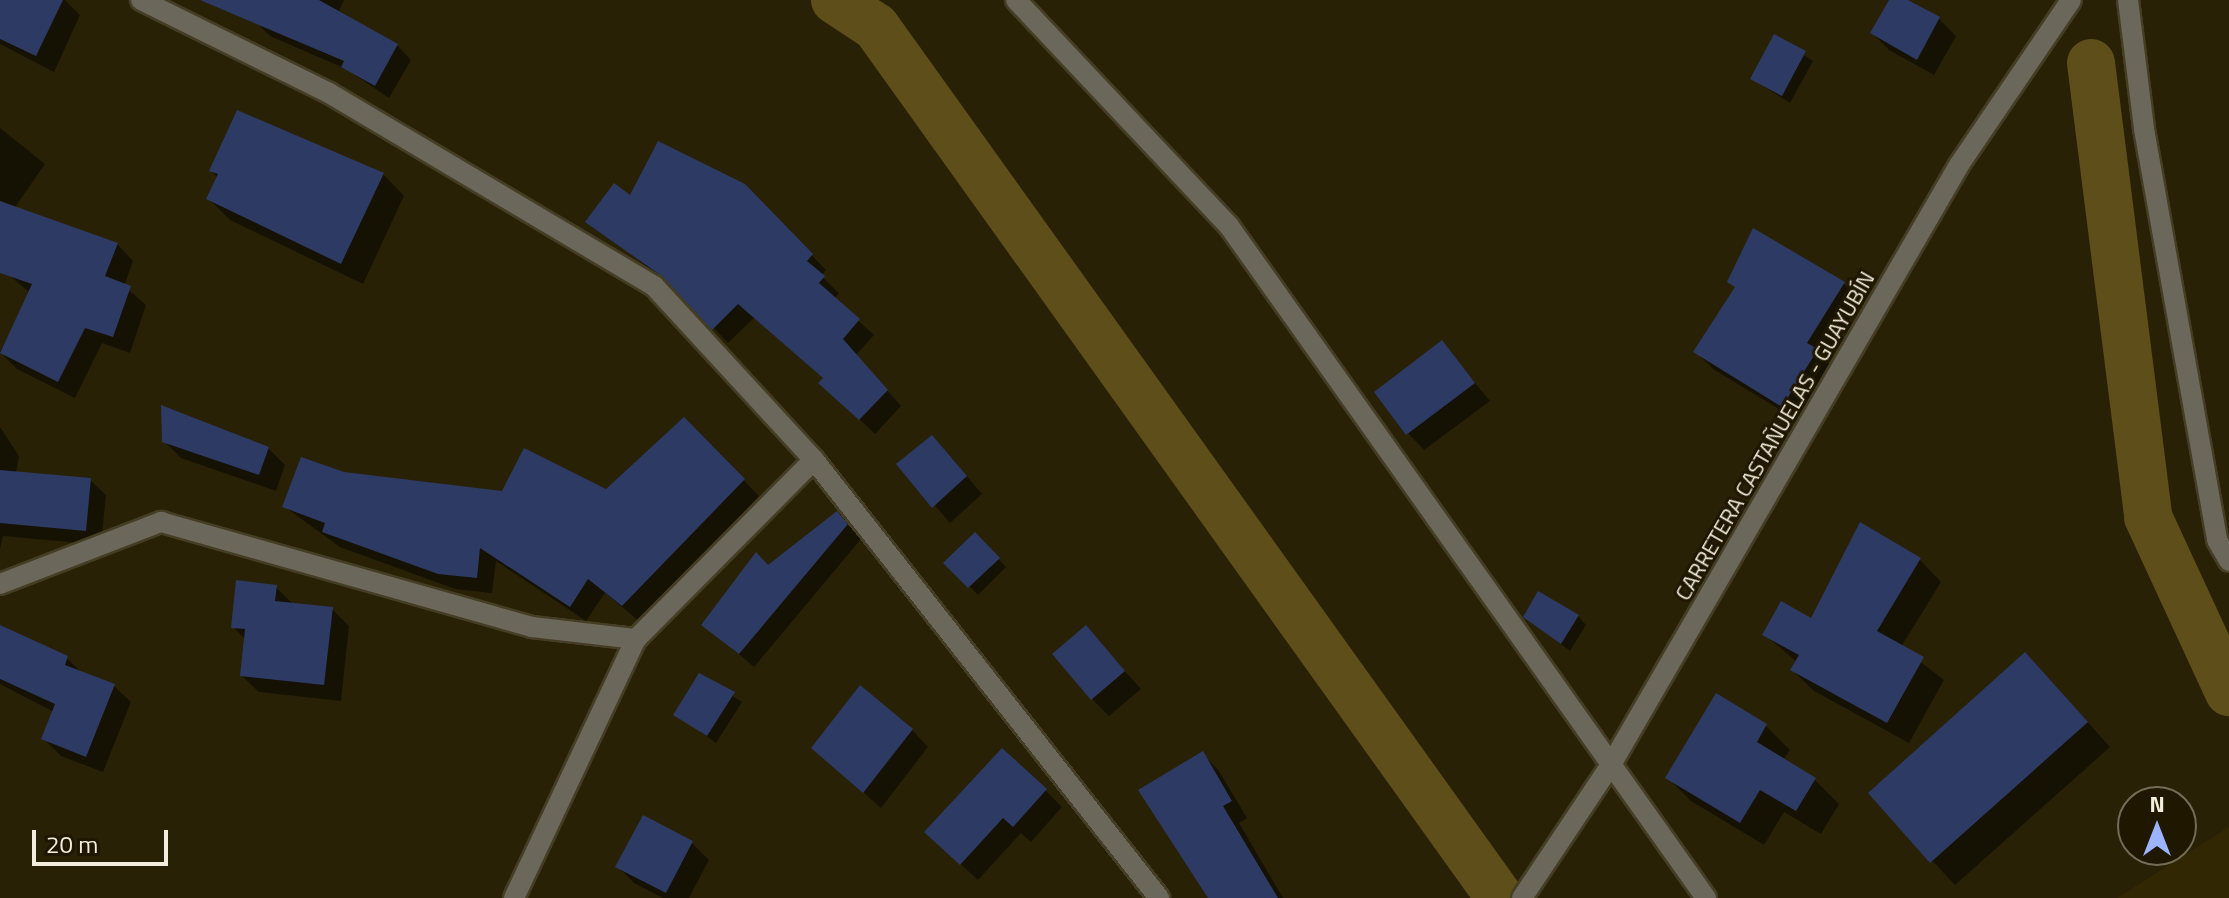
<!DOCTYPE html>
<html>
<head>
<meta charset="utf-8">
<style>
  body { margin:0 }
  #map { position:relative; width:2229px; height:898px; overflow:hidden; background:#292106; font-family:"Titillium Web",sans-serif }
  div>[style] { position:absolute }
  [style*='--x'] { left:calc(var(--x)*1px); top:calc(var(--y)*1px); width:calc(var(--w)*1px); rotate:calc(var(--a)*1deg) }
  .built>* { inset:0; background:#312703 }
  .shadow>* { inset:0; background:#0007 }
  .canal>* { height:48px; margin:-24px; padding:0 24px; transform-origin:24px; border-radius:24px; background:#5e4e1a }
  .building>* { inset:0; background:#2d3a63 }
  .roads { filter:drop-shadow(2px 0 #453e24) drop-shadow(-2px 0 #453e24) drop-shadow(0 2px #453e24) drop-shadow(0 -2px #453e24) }
  .minor>* { height:20px; margin:-10px; padding:0 10px; transform-origin:10px; border-radius:10px; background:#6b675b }
  span { translate:-50% -50%; white-space:nowrap; text-align:center; line-height:1.15; -webkit-text-stroke:6px #1f1700; paint-order:stroke }
  .street-label { font-size:22px; color:#f2eddd }
  .north { position:absolute; left:2117px; top:786px; width:80px; height:80px; box-sizing:border-box; background:#1f1700; border:2px solid #736d58; border-radius:50%; rotate:0deg; font-size:22px; font-weight:700; line-height:32px; text-align:center; color:#f2eddd }
  .north::after { content:''; display:block; margin:auto; width:28px; height:36px; background:#9bb4fd; clip-path:polygon(50% 0,100% 100%,50% 72%,0 100%) }
  .scale { position:absolute; left:32px; top:830px; width:136px; height:36px; box-sizing:border-box; border:4px solid #f2eddd; border-top:0; padding-left:10px; font-size:24px; line-height:28px; white-space:nowrap; color:#f2eddd; -webkit-text-stroke:6px #1f1700; paint-order:stroke }
</style>
</head>
<body>
<div id="map">
  <div class="built">
    <i style="clip-path:polygon(2229px 827px,2229px 898px,2117px 898px)"></i>
  </div>
  <div class="shadow">
    <i style="clip-path:polygon(3px 0,65px 0,80px 15px,54px 72px,0 44px)"></i>
    <i style="clip-path:polygon(265px 0,344px 0,338px 13px,397px 45px,411px 60px,389px 98px,346px 69px,270px 36px,256px 22px)"></i>
    <i style="clip-path:polygon(1891px 0,1904px 0,1939px 19px,1956px 36px,1934px 75px,1889px 50px,1872px 33px)"></i>
    <i style="clip-path:polygon(1775px 37px,1813px 61px,1790px 103px,1752px 79px)"></i>
    <i style="clip-path:polygon(0 128px,45px 164px,6px 220px,0 216px)"></i>
    <i style="clip-path:polygon(211px 171px,383px 174px,404px 196px,363px 284px,230px 220px,209px 199px,219px 178px)"></i>
    <i style="clip-path:polygon(744px 186px,826px 270px,821px 276px,839px 293px,834px 299px,874px 335px,856px 355px,901px 406px,875px 434px,836px 397px,825px 379px,754px 318px,728px 343px,677px 289px,587px 221px,631px 198px)"></i>
    <i style="clip-path:polygon(1754px 231px,1844px 284px,1861px 301px,1824px 359px,1833px 367px,1800px 422px,1713px 369px,1696px 352px,1736px 288px)"></i>
    <i style="clip-path:polygon(117px 244px,133px 261px,124px 286px,146px 305px,130px 353px,102px 343px,75px 398px,17px 369px,0 352px,30px 293px,9px 275px)"></i>
    <i style="clip-path:polygon(1442px 343px,1490px 401px,1424px 450px,1408px 433px)"></i>
    <i style="clip-path:polygon(684px 419px,759px 496px,639px 621px,605px 593px,586px 621px,496px 561px,492px 593px,455px 589px,340px 547px,285px 507px,343px 474px,503px 493px,606px 492px)"></i>
    <i style="clip-path:polygon(0 427px,19px 456px,16px 473px,90px 480px,106px 495px,101px 545px,3px 536px,0 549px)"></i>
    <i style="clip-path:polygon(164px 441px,268px 448px,285px 465px,276px 491px,181px 458px)"></i>
    <i style="clip-path:polygon(949px 455px,982px 494px,950px 523px,899px 464px)"></i>
    <i style="clip-path:polygon(837px 513px,861px 539px,754px 667px,704px 625px)"></i>
    <i style="clip-path:polygon(975px 535px,1006px 567px,978px 595px,946px 563px)"></i>
    <i style="clip-path:polygon(1920px 560px,1941px 582px,1901px 647px,1944px 680px,1909px 743px,1814px 691px,1792px 670px,1797px 662px,1765px 635px,1812px 620px)"></i>
    <i style="clip-path:polygon(276px 587px,293px 604px,332px 609px,349px 626px,341px 701px,259px 692px,242px 676px,246px 640px,233px 627px)"></i>
    <i style="clip-path:polygon(1578px 616px,1586px 625px,1570px 651px,1525px 617px)"></i>
    <i style="clip-path:polygon(1086px 628px,1141px 689px,1109px 716px,1092px 699px)"></i>
    <i style="clip-path:polygon(0 645px,67px 658px,83px 674px,114px 686px,131px 702px,103px 772px,61px 756px,44px 739px,54px 712px,0 684px)"></i>
    <i style="clip-path:polygon(700px 676px,742px 702px,716px 743px,676px 714px)"></i>
    <i style="clip-path:polygon(2049px 679px,2110px 747px,1955px 885px,1870px 794px)"></i>
    <i style="clip-path:polygon(1717px 696px,1766px 726px,1790px 750px,1783px 760px,1815px 780px,1839px 804px,1821px 834px,1784px 812px,1764px 845px,1691px 801px,1667px 777px)"></i>
    <i style="clip-path:polygon(912px 730px,928px 747px,881px 808px,813px 748px)"></i>
    <i style="clip-path:polygon(1203px 754px,1219px 771px,1247px 818px,1239px 823px,1283px 898px,1211px 898px)"></i>
    <i style="clip-path:polygon(1045px 790px,1062px 807px,1031px 842px,1021px 833px,978px 880px,944px 849px)"></i>
    <i style="clip-path:polygon(644px 818px,692px 843px,709px 860px,689px 898px,663px 898px,634px 883px,618px 867px)"></i>
  </div>
  <div class="canal">
    <i style="--x:835;--y:0;--w:49;--a:33.4"></i>
    <i style="--x:876;--y:27;--w:1071;--a:54.38"></i>
    <i style="--x:2091;--y:63;--w:458;--a:82.8"></i>
    <i style="--x:2148;--y:517;--w:193;--a:65.2"></i>
  </div>
  <div class="building">
    <i style="clip-path:polygon(0 0,63px 0,36px 56px,0 39px)"></i>
    <i style="clip-path:polygon(200px 0,319px 0,398px 44px,375px 86px,341px 67px,344px 61px)"></i>
    <i style="clip-path:polygon(1889px 0,1908px 0,1940px 17px,1917px 60px,1870px 33px)"></i>
    <i style="clip-path:polygon(1774px 34px,1806px 51px,1782px 96px,1750px 79px)"></i>
    <i style="clip-path:polygon(237px 110px,384px 173px,341px 264px,206px 199px,218px 174px,209px 171px)"></i>
    <i style="clip-path:polygon(658px 141px,745px 184px,813px 254px,807px 261px,825px 276px,819px 283px,860px 319px,843px 339px,888px 390px,859px 420px,818px 383px,823px 378px,738px 304px,712px 330px,663px 277px,585px 222px,614px 183px,630px 195px)"></i>
    <i style="clip-path:polygon(0 201px,118px 243px,105px 276px,131px 286px,113px 337px,85px 328px,58px 382px,0 353px,32px 284px,0 273px)"></i>
    <i style="clip-path:polygon(1753px 228px,1845px 282px,1807px 343px,1818px 349px,1782px 407px,1693px 352px,1735px 287px,1727px 282px)"></i>
    <i style="clip-path:polygon(1442px 340px,1475px 383px,1406px 435px,1374px 392px)"></i>
    <i style="clip-path:polygon(161px 405px,269px 447px,259px 475px,162px 442px)"></i>
    <i style="clip-path:polygon(684px 417px,745px 479px,622px 606px,588px 579px,570px 607px,480px 548px,477px 578px,438px 574px,322px 532px,325px 523px,282px 507px,301px 457px,344px 472px,502px 491px,524px 448px,606px 489px)"></i>
    <i style="clip-path:polygon(932px 435px,967px 476px,932px 508px,896px 464px)"></i>
    <i style="clip-path:polygon(0 470px,91px 478px,86px 531px,0 523px)"></i>
    <i style="clip-path:polygon(837px 511px,848px 524px,739px 654px,701px 625px,756px 552px,768px 565px)"></i>
    <i style="clip-path:polygon(1860px 522px,1921px 558px,1877px 631px,1924px 657px,1887px 723px,1790px 670px,1799px 655px,1762px 635px,1781px 601px,1811px 618px)"></i>
    <i style="clip-path:polygon(975px 532px,1000px 558px,968px 588px,943px 563px)"></i>
    <i style="clip-path:polygon(236px 580px,277px 585px,275px 601px,333px 607px,324px 685px,240px 676px,245px 629px,231px 628px)"></i>
    <i style="clip-path:polygon(1538px 591px,1579px 615px,1561px 644px,1523px 617px)"></i>
    <i style="clip-path:polygon(0 625px,68px 656px,65px 665px,115px 684px,86px 757px,41px 739px,55px 704px,0 679px)"></i>
    <i style="clip-path:polygon(1086px 625px,1125px 671px,1091px 700px,1052px 654px)"></i>
    <i style="clip-path:polygon(2025px 652px,2088px 722px,1930px 863px,1868px 793px)"></i>
    <i style="clip-path:polygon(699px 673px,735px 692px,707px 736px,673px 715px)"></i>
    <i style="clip-path:polygon(860px 685px,913px 729px,863px 793px,811px 748px)"></i>
    <i style="clip-path:polygon(1716px 693px,1767px 724px,1757px 742px,1816px 778px,1796px 811px,1760px 790px,1740px 823px,1665px 778px)"></i>
    <i style="clip-path:polygon(1002px 748px,1047px 789px,1013px 827px,1003px 818px,960px 865px,924px 832px)"></i>
    <i style="clip-path:polygon(1203px 751px,1232px 801px,1223px 806px,1278px 898px,1208px 898px,1138px 790px)"></i>
    <i style="clip-path:polygon(643px 815px,693px 841px,666px 893px,615px 867px)"></i>
  </div>
  <div class="roads">
    <div class="minor">
      <i style="--x:141;--y:0;--w:210;--a:26.3"></i>
      <i style="--x:329;--y:93;--w:378;--a:30.7"></i>
      <i style="--x:654;--y:286;--w:236;--a:47.4"></i>
      <i style="--x:814;--y:460;--w:558;--a:51.77"></i>
      <i style="--x:1016;--y:0;--w:311;--a:46.7"></i>
      <i style="--x:1229;--y:226;--w:824;--a:54.63"></i>
      <i style="--x:2128;--y:0;--w:130;--a:82.9"></i>
      <i style="--x:2144;--y:129;--w:417;--a:79.9"></i>
      <i style="--x:2217;--y:540;--w:24;--a:60"></i>
      <i style="--x:0;--y:584;--w:173;--a:-21.1"></i>
      <i style="--x:161;--y:522;--w:386;--a:15.8"></i>
      <i style="--x:532;--y:627;--w:105;--a:6.6"></i>
      <i style="--x:514;--y:898;--w:286;--a:-64.8"></i>
      <i style="--x:636;--y:639;--w:252;--a:-45.2"></i>
      <i style="--x:1522;--y:898;--w:162;--a:-56.3"></i>
      <i style="--x:1612;--y:763;--w:691;--a:-59.87"></i>
      <i style="--x:1959;--y:165;--w:199;--a:-55.8"></i>
    </div>
  </div>
  <div class="street-label">
    <span style="left:1775px;top:436px;rotate:-60deg">CARRETERA CASTAÑUELAS - GUAYUBÍN</span>
  </div>
  <div class="north">N</div>
  <div class="scale">20 m</div>
</div>
</body>
</html>
